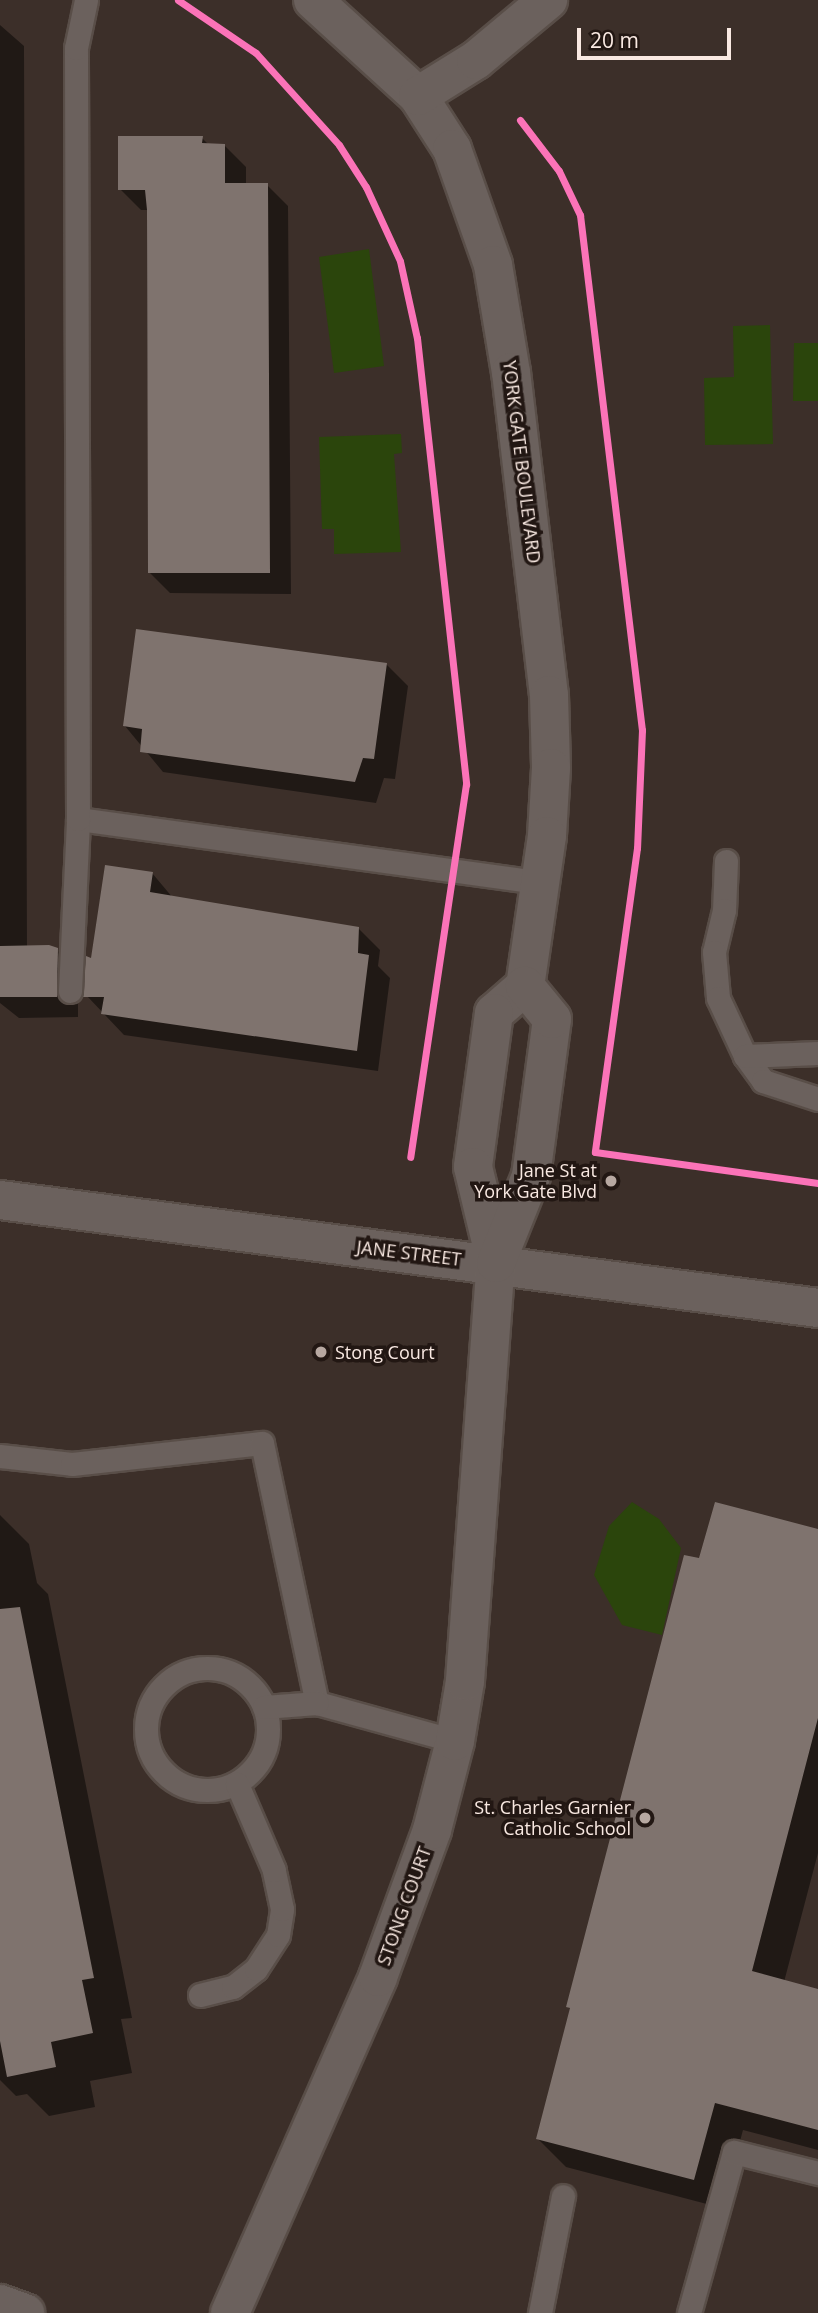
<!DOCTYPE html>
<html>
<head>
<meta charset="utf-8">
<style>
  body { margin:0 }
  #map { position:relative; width:818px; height:2313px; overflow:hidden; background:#3c2f29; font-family:"Open Sans",sans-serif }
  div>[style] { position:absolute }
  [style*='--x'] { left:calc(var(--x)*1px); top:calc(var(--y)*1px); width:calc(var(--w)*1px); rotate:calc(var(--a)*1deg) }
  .green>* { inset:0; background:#2b450c }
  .shadow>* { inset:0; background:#0007 }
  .building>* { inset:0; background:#7f736e }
  .roads { filter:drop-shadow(2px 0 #594e48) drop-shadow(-2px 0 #594e48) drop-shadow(0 2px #594e48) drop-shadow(0 -2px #594e48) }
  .lane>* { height:23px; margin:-11.5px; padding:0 11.5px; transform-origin:11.5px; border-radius:11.5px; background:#6b615d }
  .lane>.ring { margin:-11.5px; padding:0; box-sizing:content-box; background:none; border:23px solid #6b615d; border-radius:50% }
  .secondary>* { height:38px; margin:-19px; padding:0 19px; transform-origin:19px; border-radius:19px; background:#6b615d }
  .cycleway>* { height:7px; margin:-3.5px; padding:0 3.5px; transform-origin:3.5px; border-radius:3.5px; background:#fb73b8 }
  .dots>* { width:19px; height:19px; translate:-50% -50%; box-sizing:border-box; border:4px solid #221713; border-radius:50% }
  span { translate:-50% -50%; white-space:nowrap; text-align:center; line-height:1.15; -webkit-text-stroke:7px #221713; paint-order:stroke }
  .street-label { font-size:18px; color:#f9e9e2 }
  .poi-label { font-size:18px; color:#f9e9e2 }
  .right { translate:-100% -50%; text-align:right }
  .left { translate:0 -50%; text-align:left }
  .scale { position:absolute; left:577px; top:28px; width:154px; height:32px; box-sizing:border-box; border:4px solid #f9e9e2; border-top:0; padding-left:9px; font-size:21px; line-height:24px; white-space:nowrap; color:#f9e9e2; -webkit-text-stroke:5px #221713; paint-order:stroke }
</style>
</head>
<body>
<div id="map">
  <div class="green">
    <i style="clip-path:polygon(369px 249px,384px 366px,334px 373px,319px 257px)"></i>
    <i style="clip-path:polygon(770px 325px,773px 444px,705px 445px,704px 378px,734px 377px,733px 326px)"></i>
    <i style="clip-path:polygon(794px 343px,818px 343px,818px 401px,793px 401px)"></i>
    <i style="clip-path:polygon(401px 434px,402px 453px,394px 454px,401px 552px,334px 554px,334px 529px,322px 529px,319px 437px)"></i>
    <i style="clip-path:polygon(632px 1502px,659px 1519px,681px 1548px,662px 1635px,622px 1625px,594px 1575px,609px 1526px)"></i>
  </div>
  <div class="shadow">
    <i style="clip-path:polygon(0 25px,24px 46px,27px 948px,57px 950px,78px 971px,78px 1017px,19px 1018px,0 1003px)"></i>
    <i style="clip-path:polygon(202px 138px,209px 145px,225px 146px,246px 167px,246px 185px,267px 185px,288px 206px,291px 594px,170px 593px,149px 572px,147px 210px,141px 210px,120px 189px)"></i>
    <i style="clip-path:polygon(387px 665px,408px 686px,395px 779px,384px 778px,376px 803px,163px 772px,125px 726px)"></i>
    <i style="clip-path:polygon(152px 873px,173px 898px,359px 929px,380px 950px,378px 966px,390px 978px,378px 1071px,124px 1035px,87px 996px,92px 960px)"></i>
    <i style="clip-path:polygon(0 1515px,29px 1544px,37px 1583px,48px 1594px,132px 2018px,121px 2019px,132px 2073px,90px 2081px,95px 2107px,49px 2116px,27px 2094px,16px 2096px,0 2080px)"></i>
    <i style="clip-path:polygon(818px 1530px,818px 1853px,784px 1982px,818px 1990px,818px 2150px,743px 2130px,722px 2208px,566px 2167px,538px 2139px,572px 2010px,567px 2006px,700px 1560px)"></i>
  </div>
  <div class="building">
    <i style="clip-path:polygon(118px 136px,203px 136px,202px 143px,225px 144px,225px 183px,268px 183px,270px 573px,148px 573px,147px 210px,145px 190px,118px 190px)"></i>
    <i style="clip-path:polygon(136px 629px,387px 663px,374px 759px,363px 758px,355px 782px,140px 752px,142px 729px,123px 726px)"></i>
    <i style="clip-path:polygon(105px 865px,153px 872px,150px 892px,359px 927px,358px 953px,369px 955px,357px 1051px,101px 1014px,104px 997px,82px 997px,86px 956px,91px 958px)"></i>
    <i style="clip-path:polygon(49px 945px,58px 948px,57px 997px,0 997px,0 946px)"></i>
    <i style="clip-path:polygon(715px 1502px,818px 1529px,818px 1718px,752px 1971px,818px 1989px,818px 2130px,715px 2103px,694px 2180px,536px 2139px,570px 2008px,566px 2007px,684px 1555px,699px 1558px)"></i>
    <i style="clip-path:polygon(20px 1607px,94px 1978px,82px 1980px,93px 2033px,51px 2042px,56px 2067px,7px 2077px,0 2041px,0 1609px)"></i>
  </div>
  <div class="roads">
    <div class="lane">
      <i style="--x:78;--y:819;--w:466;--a:7.8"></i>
      <i style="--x:726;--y:861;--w:49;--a:92.3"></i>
      <i style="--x:724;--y:910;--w:43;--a:103.4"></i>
      <i style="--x:714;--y:952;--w:46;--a:85"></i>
      <i style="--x:718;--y:998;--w:64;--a:65"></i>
      <i style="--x:745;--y:1056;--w:31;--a:54"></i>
      <i style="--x:763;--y:1081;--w:58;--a:18.1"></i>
      <i style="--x:70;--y:991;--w:172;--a:-87.3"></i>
      <i style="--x:78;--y:819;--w:771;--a:-90.15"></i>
      <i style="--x:76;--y:48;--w:49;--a:-78.2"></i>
      <i style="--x:745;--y:1056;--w:73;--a:-2.4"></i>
      <i style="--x:0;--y:1456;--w:72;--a:6.3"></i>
      <i style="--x:72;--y:1464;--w:191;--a:-6.3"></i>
      <i style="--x:262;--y:1443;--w:266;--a:78.1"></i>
      <i style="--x:317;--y:1703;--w:143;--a:15.4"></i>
      <i class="ring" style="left:146px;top:1668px;width:99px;height:99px"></i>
      <i style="--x:264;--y:1707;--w:53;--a:-4.3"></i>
      <i style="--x:200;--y:1995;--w:34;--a:-14"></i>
      <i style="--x:233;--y:1987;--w:29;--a:-38"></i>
      <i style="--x:256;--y:1969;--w:40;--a:-57.1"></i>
      <i style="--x:278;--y:1935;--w:26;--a:-81"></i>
      <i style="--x:282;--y:1909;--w:40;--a:-102"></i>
      <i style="--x:274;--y:1870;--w:94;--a:-113.3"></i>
      <i style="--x:540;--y:2313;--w:119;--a:-78.9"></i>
      <i style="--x:689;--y:2313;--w:167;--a:-74.4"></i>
      <i style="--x:734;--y:2152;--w:87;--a:14"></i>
    </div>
    <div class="secondary">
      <i style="--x:313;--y:0;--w:142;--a:42.4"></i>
      <i style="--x:418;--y:96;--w:63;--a:57.3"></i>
      <i style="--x:452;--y:149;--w:123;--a:70.5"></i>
      <i style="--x:493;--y:265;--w:109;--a:80.5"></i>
      <i style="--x:511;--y:372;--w:325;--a:83.3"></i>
      <i style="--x:549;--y:695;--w:73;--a:88.4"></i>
      <i style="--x:551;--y:768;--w:68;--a:93.4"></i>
      <i style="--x:547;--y:836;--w:152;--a:98.3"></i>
      <i style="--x:525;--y:986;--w:41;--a:138.9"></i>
      <i style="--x:494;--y:1013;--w:155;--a:97.8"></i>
      <i style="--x:473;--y:1167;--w:99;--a:76.5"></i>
      <i style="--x:418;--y:96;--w:68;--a:-31.8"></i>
      <i style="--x:476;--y:60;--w:94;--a:-39.8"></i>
      <i style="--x:0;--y:1200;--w:825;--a:7.52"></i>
      <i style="--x:0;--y:2304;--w:27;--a:20"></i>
      <i style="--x:230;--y:2313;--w:367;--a:-66.2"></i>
      <i style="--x:378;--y:1977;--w:157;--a:-69.8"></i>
      <i style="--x:432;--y:1830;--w:92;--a:-75.5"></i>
      <i style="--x:455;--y:1741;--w:61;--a:-80.5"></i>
      <i style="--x:465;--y:1681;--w:419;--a:-85.8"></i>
      <i style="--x:496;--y:1263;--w:94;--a:-68.1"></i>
      <i style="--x:531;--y:1176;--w:158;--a:-82.4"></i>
      <i style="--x:552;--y:1019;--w:43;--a:-129.3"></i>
    </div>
  </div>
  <div class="cycleway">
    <i style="--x:178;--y:0;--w:94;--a:34.2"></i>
    <i style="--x:256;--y:53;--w:124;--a:47.9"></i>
    <i style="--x:339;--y:145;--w:50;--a:57.3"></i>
    <i style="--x:366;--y:187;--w:81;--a:65.3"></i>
    <i style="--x:400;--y:261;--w:79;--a:77.6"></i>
    <i style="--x:417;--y:338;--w:449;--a:83.7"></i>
    <i style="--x:466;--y:784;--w:377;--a:98.5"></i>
    <i style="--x:520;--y:120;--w:64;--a:52.6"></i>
    <i style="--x:559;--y:171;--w:49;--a:64.5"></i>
    <i style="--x:580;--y:215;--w:519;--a:83.14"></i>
    <i style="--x:642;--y:730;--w:118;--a:92.4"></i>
    <i style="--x:637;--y:848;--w:307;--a:97.9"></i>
    <i style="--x:595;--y:1152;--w:225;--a:7.9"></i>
  </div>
  <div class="dots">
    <i style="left:611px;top:1181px;background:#b7a8a1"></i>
    <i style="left:321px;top:1352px;background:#b7a8a1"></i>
    <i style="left:645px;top:1818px;background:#b7a8a1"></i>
  </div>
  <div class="street-label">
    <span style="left:522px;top:462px;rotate:83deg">YORK GATE BOULEVARD</span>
    <span style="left:409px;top:1253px;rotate:7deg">JANE STREET</span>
    <span style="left:404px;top:1906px;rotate:-70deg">STONG COURT</span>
  </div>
  <div class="poi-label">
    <span class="right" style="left:597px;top:1181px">Jane St at<br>York Gate Blvd</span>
    <span class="left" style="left:335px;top:1352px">Stong Court</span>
    <span class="right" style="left:631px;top:1818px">St. Charles Garnier<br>Catholic School</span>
  </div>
  <div class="scale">20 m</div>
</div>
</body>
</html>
